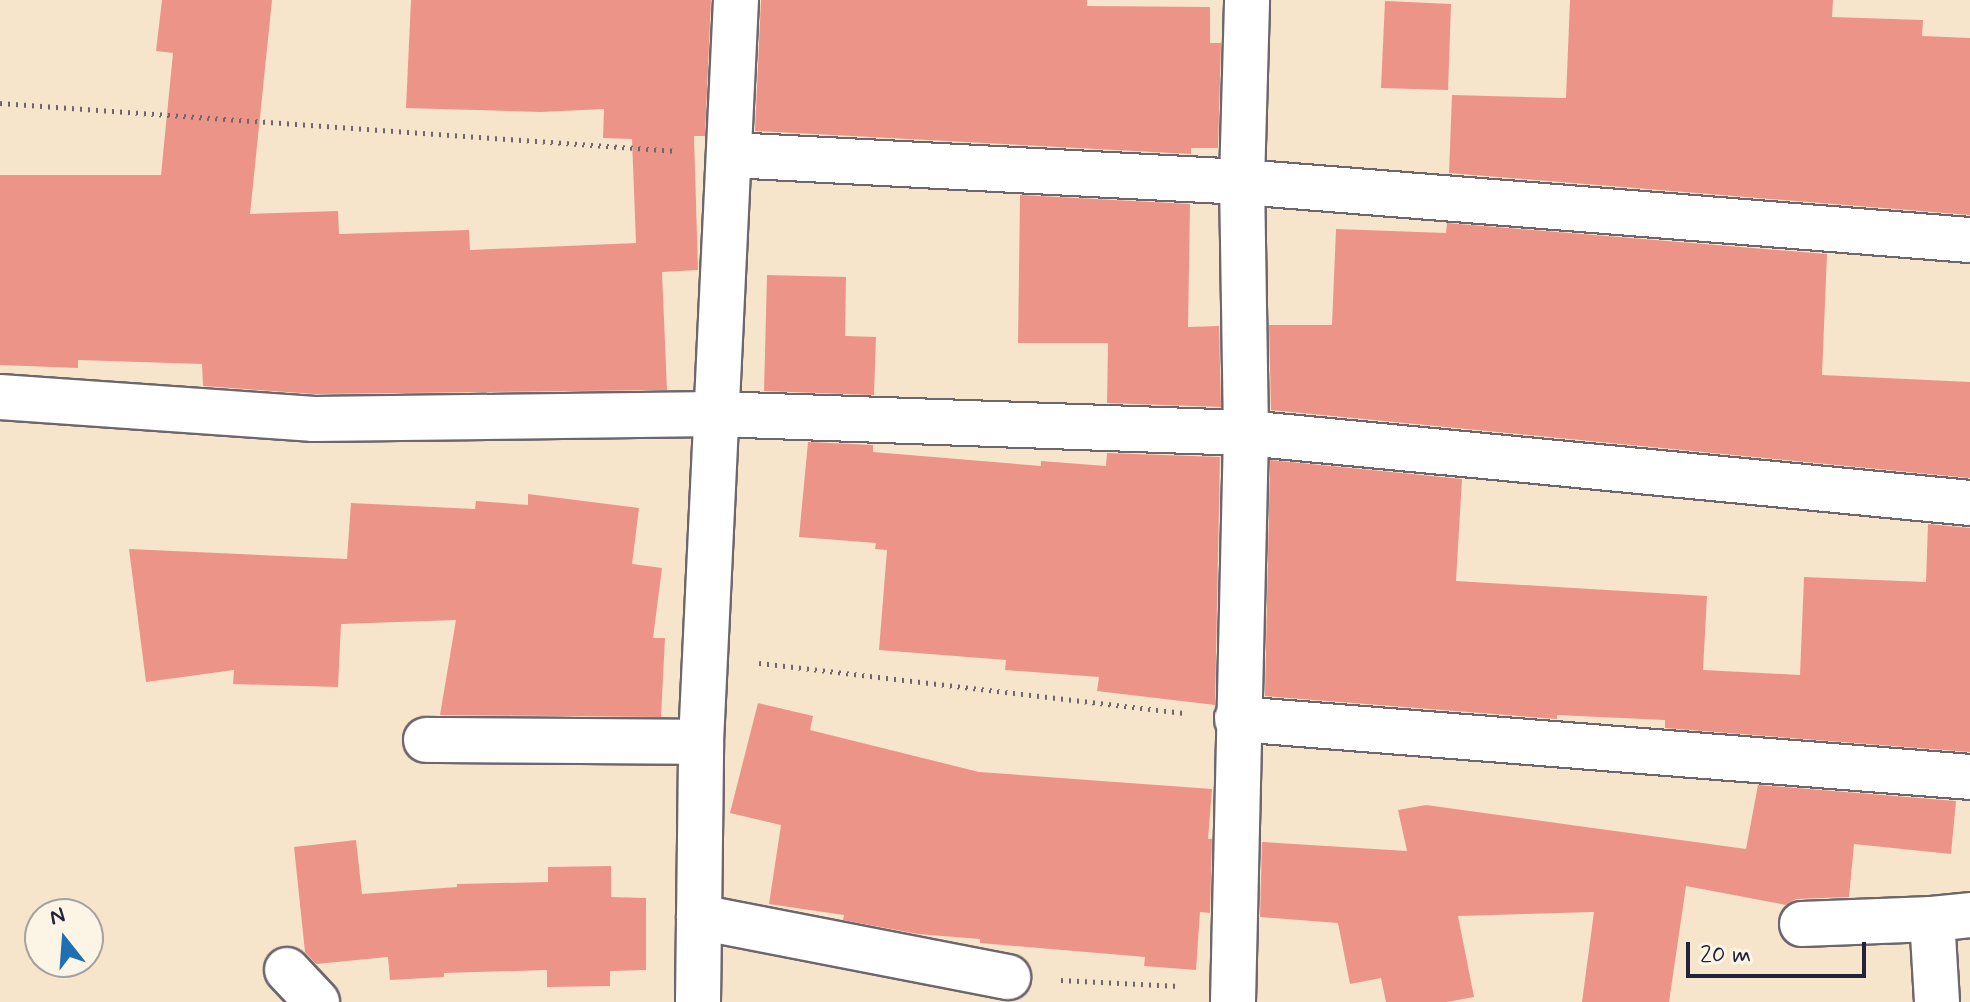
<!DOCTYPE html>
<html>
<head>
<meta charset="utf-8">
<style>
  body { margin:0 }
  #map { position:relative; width:1970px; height:1002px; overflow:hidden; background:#f7e5cb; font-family:Mynerve,sans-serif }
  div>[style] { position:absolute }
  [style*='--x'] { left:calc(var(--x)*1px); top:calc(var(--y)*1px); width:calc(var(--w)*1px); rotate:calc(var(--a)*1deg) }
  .building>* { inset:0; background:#ed9489 }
  .path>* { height:5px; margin-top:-2.5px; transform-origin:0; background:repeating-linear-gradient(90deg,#6d666d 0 2px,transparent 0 8px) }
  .roads { filter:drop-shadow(2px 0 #6d666d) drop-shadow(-2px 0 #6d666d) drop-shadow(0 2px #6d666d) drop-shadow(0 -2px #6d666d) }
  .minor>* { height:44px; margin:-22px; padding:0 22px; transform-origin:22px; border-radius:22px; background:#fff }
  span { translate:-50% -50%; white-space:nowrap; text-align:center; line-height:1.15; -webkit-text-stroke:8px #fcf5e5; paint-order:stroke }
  .north { position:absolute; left:24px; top:898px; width:80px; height:80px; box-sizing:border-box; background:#fcf5e5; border:2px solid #a5a1a1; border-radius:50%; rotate:343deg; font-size:22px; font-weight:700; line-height:32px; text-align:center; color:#22223b }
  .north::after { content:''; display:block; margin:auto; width:28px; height:36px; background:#1f6fb2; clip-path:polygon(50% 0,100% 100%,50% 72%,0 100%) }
  .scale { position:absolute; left:1686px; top:942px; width:180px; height:36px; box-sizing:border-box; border:4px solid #22223b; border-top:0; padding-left:10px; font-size:24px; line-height:28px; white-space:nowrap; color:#22223b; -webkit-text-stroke:6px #fcf5e5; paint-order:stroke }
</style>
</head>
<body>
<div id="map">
  <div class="building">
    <i style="clip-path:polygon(162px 0,272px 0,250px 214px,338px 211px,339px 234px,469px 230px,470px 250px,636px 243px,632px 139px,603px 138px,604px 109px,541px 112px,406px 108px,411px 0,711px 0,705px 136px,694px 136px,698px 270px,662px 272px,667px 390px,315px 394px,203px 386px,202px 364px,78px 360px,78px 368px,0 365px,0 175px,161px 175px,173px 53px,156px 51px)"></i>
    <i style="clip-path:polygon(761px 0,1087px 0,1087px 6px,1210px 7px,1210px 43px,1221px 43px,1218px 148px,1191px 148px,1191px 154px,755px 131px)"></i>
    <i style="clip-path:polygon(1570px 0,1833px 0,1832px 17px,1923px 20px,1922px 36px,1970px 38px,1970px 215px,1449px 173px,1452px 95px,1566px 98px)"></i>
    <i style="clip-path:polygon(1385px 1px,1451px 4px,1448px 90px,1381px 88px)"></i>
    <i style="clip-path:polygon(1020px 195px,1190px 204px,1188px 327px,1219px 326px,1221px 407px,1107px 403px,1108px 343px,1018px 343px)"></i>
    <i style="clip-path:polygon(1447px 223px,1827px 254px,1822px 375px,1970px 382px,1970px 478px,1271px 410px,1269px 325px,1332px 325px,1336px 229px,1446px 233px)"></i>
    <i style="clip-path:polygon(767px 275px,846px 277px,845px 336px,876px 337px,874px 395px,764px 391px)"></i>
    <i style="clip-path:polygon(808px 442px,873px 445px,873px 452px,1041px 466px,1041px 461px,1106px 466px,1107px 453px,1220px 457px,1215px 705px,1097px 691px,1099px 677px,1005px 670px,1006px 660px,879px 650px,887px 550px,875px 549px,876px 543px,799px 537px)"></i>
    <i style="clip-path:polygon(1270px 460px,1462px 479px,1456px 581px,1707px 596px,1703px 670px,1800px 675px,1804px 577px,1926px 582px,1928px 524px,1970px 528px,1970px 752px,1665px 728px,1665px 720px,1557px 715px,1557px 719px,1265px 696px)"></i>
    <i style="clip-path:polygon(528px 494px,639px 508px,632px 564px,662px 568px,653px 638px,665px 638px,661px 717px,440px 715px,456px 620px,341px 624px,338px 687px,233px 684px,234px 670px,146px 682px,129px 549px,347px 559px,351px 503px,475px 509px,476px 501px,528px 505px)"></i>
    <i style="clip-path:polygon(758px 703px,813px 716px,810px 730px,979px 772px,1212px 789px,1208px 839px,1212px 839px,1210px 913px,1200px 912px,1196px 970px,1144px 966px,1145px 957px,980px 943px,980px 939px,918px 934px,843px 920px,844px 915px,769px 904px,781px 825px,730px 813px)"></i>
    <i style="clip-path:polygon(1758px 785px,1956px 801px,1951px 854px,1854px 844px,1849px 897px,1796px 899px,1786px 905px,1686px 886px,1669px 1002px,1582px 1002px,1594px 912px,1458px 916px,1474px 997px,1447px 1002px,1386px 1002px,1381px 978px,1350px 984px,1338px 923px,1260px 917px,1262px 842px,1407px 851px,1398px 810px,1426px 805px,1746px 849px)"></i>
    <i style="clip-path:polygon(356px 840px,362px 894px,457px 887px,457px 884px,548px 882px,548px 867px,611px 866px,611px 897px,646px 898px,646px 970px,610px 971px,610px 986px,547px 987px,547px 970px,444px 973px,444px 977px,390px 980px,388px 957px,316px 964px,305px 952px,294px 847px)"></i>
  </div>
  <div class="path">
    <i style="--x:0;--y:103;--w:679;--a:4.06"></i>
    <i style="--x:759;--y:663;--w:430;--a:6.7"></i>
    <i style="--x:1061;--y:980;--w:118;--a:2.9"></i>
  </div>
  <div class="roads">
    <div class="minor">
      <i style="--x:731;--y:155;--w:512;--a:3.02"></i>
      <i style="--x:1242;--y:182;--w:730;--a:4.56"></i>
      <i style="--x:0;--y:397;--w:315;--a:4"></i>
      <i style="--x:314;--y:419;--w:401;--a:-0.7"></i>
      <i style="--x:715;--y:414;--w:531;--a:2.05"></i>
      <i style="--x:1246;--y:433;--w:727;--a:5.52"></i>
      <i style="--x:1237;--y:719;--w:735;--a:4.52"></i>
      <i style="--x:426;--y:740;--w:275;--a:0.4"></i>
      <i style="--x:699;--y:917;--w:315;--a:11"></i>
      <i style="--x:1802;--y:924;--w:130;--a:-2.2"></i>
      <i style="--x:287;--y:970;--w:44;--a:46.8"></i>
      <i style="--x:698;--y:1002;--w:260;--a:-89.3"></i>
      <i style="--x:701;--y:742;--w:743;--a:-87.3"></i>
      <i style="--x:1233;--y:1002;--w:569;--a:-88.69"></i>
      <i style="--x:1246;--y:433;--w:251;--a:-90.9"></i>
      <i style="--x:1242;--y:182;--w:182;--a:-88.4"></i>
      <i style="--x:1937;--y:1002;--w:83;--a:-93.4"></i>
      <i style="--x:1932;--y:919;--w:38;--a:-6"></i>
    </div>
  </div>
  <div class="north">N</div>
  <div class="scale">20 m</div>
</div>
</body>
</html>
